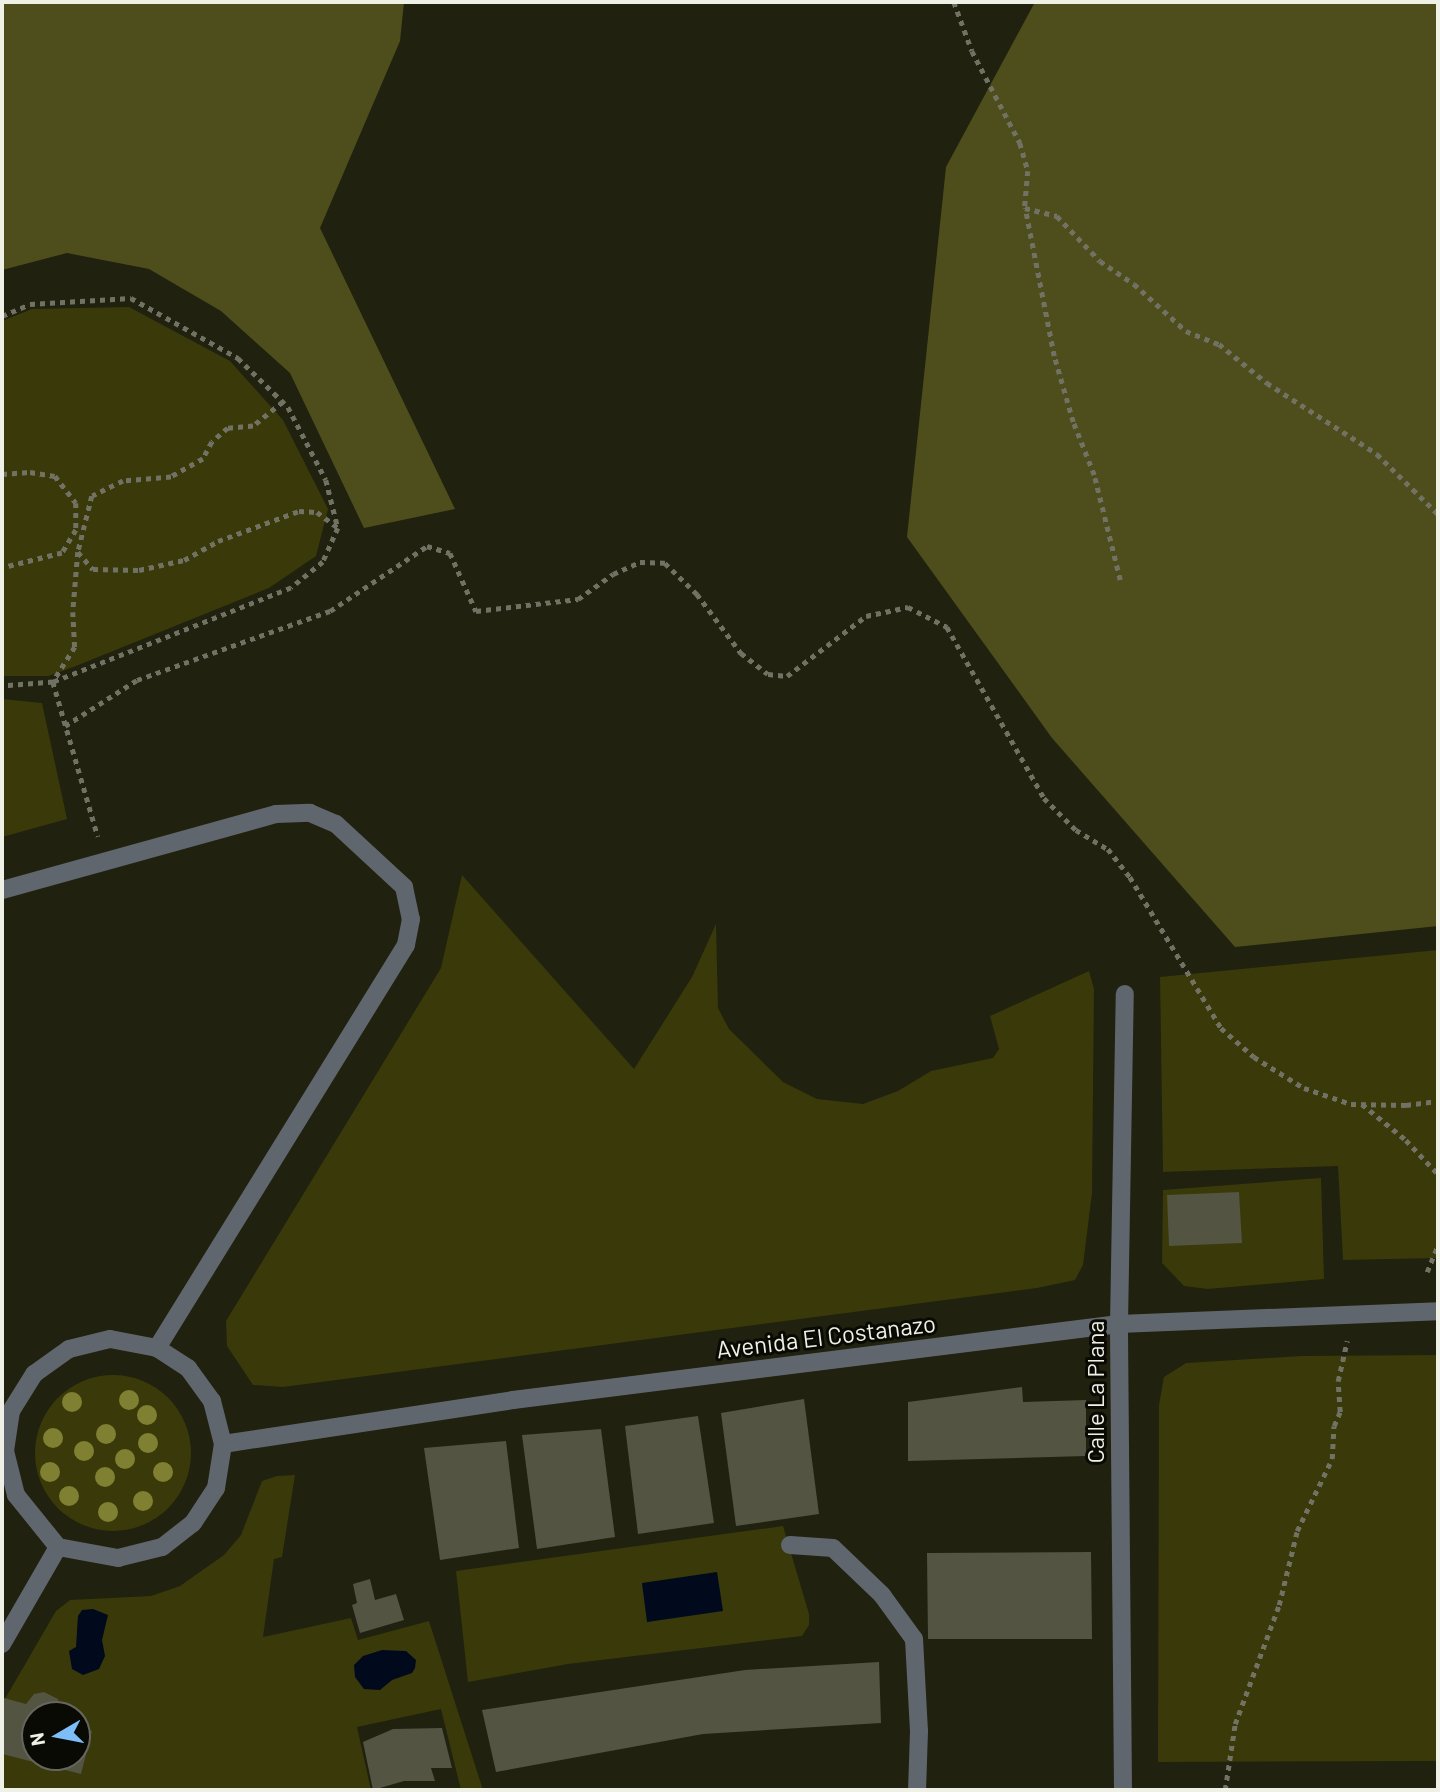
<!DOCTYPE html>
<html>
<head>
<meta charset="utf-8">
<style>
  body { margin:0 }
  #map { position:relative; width:1440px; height:1792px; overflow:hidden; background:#20210f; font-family:Barlow,sans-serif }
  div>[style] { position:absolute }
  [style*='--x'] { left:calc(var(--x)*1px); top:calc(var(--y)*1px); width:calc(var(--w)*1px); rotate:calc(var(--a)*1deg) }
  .green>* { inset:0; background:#393909 }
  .round { border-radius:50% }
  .forest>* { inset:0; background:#4e4e1c }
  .water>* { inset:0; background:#000a1c }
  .building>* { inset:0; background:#535441 }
  .path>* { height:4.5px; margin-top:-2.25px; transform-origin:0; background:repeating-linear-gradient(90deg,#717263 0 5px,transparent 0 10px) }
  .minor>* { height:18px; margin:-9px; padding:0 9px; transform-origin:9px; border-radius:9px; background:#60666d }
  .trees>* { width:20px; height:20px; margin:-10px; border-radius:50%; background:#808032 }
  span { translate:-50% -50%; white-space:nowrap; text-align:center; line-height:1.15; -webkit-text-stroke:6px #0a0a04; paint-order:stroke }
  .street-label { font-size:24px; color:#f0f1e6 }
  .frame { position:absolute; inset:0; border:4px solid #f0f1e6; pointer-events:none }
  .north { position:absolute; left:21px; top:1701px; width:70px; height:70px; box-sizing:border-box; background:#0a0a04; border:2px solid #66665e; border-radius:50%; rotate:260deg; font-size:19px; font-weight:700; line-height:28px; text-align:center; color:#f0f1e6 }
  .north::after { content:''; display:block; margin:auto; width:24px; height:32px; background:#7dbef9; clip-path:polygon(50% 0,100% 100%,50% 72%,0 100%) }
</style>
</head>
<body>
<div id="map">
  <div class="green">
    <i style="clip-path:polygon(129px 307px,230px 361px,283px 420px,328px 509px,316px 556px,269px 588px,76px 666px,49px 676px,2px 676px,2px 321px,32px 309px)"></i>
    <i style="clip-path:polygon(2px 699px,42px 703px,67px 819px,2px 837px)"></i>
    <i style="clip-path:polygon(462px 875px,634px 1069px,692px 977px,716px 924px,718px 1008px,729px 1029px,783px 1082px,817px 1099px,863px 1104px,898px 1091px,931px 1071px,993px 1058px,999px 1049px,990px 1016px,1089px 971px,1094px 989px,1092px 1193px,1083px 1265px,1075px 1280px,1037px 1288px,283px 1387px,253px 1385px,227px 1346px,226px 1321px,441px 968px)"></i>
    <i style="clip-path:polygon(1438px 950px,1438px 1258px,1343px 1260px,1338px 1166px,1163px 1172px,1160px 977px)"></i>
    <i style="clip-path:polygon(1321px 1178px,1324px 1279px,1208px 1289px,1184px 1286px,1162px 1263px,1163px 1190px)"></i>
    <i style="clip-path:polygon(1438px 1355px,1438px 1761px,1158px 1762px,1159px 1405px,1164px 1377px,1186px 1363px,1301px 1356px)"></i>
    <i class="round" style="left:35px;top:1375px;width:156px;height:156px"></i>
    <i style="clip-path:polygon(evenodd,295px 1475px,282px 1557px,274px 1559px,263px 1637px,351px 1618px,358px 1640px,429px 1621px,483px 1790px,461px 1790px,441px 1709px,357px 1727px,371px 1790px,2px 1790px,2px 1704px,56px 1611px,70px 1600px,151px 1596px,180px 1586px,224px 1555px,241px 1535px,262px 1481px,277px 1476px,295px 1475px,35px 1715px,77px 1715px,77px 1757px,35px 1757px,35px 1715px)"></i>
    <i style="clip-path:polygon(783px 1526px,809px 1614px,809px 1625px,802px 1636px,568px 1664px,468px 1682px,456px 1571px)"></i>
  </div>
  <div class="forest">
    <i style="clip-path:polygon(2px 2px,404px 2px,400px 41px,320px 228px,455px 509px,364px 528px,290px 373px,221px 311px,149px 269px,67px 253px,2px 270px)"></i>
    <i style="clip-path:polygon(1035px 2px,1438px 2px,1438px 926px,1235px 947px,1052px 738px,907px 537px,946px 167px)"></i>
  </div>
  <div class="water">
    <i style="clip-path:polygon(717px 1572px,723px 1611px,647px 1622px,642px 1583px)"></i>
    <i style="clip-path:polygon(93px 1609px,108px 1615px,102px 1640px,105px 1656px,99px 1669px,83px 1675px,72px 1669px,69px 1651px,76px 1647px,78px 1616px,82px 1610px)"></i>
    <i style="clip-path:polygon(382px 1650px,406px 1651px,416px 1660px,415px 1668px,412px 1673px,392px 1680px,380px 1690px,364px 1689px,355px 1677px,354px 1665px,363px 1656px)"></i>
  </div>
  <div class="building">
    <i style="clip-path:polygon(1239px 1192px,1242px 1243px,1169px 1246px,1167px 1195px)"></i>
    <i style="clip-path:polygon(1022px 1387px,1023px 1402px,1086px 1400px,1086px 1456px,908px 1461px,908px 1402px)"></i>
    <i style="clip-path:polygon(804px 1399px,819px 1514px,736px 1526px,721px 1413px)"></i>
    <i style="clip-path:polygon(698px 1416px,714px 1523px,638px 1534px,625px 1426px)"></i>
    <i style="clip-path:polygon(601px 1429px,615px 1537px,537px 1549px,522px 1435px)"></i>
    <i style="clip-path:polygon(506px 1441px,519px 1548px,440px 1560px,424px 1448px)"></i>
    <i style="clip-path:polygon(1091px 1552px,1092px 1639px,928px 1639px,927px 1553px)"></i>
    <i style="clip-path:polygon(370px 1579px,375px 1600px,396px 1594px,404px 1620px,360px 1633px,352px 1605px,357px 1603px,353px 1584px)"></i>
    <i style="clip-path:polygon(879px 1662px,881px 1723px,703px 1734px,496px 1772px,482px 1710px,745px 1670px)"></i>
    <i style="clip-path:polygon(44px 1692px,58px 1699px,63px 1715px,35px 1715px,35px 1757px,77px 1757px,77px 1728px,92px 1731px,81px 1774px,2px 1754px,4px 1698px,26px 1704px,34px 1694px)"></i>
    <i style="clip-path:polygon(442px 1728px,452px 1768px,431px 1768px,435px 1781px,404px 1781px,373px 1790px,363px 1742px,393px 1729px)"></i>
  </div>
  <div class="path">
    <i style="--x:954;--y:2;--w:52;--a:69.8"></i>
    <i style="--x:972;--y:51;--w:104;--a:62.4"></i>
    <i style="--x:1020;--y:143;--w:29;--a:74"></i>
    <i style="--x:1028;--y:171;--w:37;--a:95"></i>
    <i style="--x:2;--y:316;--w:30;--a:-23"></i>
    <i style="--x:30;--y:304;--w:101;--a:-3.4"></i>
    <i style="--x:131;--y:298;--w:123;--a:29.3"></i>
    <i style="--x:238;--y:358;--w:70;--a:44.4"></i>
    <i style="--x:288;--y:407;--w:82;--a:62.5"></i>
    <i style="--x:326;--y:480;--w:49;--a:76"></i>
    <i style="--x:338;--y:528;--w:37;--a:114"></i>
    <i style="--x:323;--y:562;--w:41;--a:140.9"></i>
    <i style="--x:291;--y:588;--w:256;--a:158.4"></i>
    <i style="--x:53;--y:682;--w:51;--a:175.5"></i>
    <i style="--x:283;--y:402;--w:38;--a:141"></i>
    <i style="--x:253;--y:426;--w:25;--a:175"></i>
    <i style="--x:228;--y:428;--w:21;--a:139"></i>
    <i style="--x:212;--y:442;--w:19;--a:118"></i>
    <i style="--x:203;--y:459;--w:37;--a:151"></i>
    <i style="--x:171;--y:477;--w:48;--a:175.2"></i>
    <i style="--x:123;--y:481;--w:34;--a:154"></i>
    <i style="--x:92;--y:496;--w:58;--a:104"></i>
    <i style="--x:78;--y:552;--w:23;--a:49"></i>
    <i style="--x:93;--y:569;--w:46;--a:1.2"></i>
    <i style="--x:139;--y:570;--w:46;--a:-12.5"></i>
    <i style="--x:184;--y:560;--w:39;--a:-29"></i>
    <i style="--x:218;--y:541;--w:86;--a:-20.3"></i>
    <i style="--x:299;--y:511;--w:18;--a:3"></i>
    <i style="--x:317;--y:512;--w:26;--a:37"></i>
    <i style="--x:2;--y:474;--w:28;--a:-4"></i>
    <i style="--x:30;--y:472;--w:25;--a:9"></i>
    <i style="--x:55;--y:476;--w:34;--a:52"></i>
    <i style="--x:76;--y:503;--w:27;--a:90"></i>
    <i style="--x:76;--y:530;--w:27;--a:121"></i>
    <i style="--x:62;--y:553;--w:62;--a:166"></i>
    <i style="--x:78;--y:552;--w:60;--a:94.8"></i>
    <i style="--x:73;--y:612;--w:35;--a:87"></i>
    <i style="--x:75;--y:647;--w:41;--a:122.2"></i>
    <i style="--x:53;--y:682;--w:161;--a:73.8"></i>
    <i style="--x:1120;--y:580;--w:108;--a:-103.9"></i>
    <i style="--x:1094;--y:475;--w:57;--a:-111.6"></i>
    <i style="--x:1073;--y:422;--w:69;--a:-106.1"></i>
    <i style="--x:1054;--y:356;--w:151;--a:-101.1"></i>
    <i style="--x:1025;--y:208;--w:33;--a:14"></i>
    <i style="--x:1057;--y:216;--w:62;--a:46.3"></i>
    <i style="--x:1100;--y:261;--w:41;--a:34.1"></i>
    <i style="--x:1134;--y:284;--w:70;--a:42.1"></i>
    <i style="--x:1186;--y:331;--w:35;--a:22"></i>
    <i style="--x:1219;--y:344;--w:62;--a:39.1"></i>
    <i style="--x:1267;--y:383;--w:131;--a:32.8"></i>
    <i style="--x:1377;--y:454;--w:86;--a:44.5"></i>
    <i style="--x:65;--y:726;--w:85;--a:-32.6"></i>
    <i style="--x:137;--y:680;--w:205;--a:-19.7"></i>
    <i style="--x:330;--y:611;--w:117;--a:-33.8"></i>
    <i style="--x:427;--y:546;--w:24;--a:17"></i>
    <i style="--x:450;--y:553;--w:64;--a:65.9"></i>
    <i style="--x:476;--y:611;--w:103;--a:-6.7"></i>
    <i style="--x:578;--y:599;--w:43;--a:-35.5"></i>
    <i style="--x:613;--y:574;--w:30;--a:-24"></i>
    <i style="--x:640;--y:562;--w:25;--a:2"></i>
    <i style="--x:665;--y:563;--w:45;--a:44.1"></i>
    <i style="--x:697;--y:594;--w:74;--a:53.3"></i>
    <i style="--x:741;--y:653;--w:34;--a:38"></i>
    <i style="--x:768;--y:674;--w:19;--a:6"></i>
    <i style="--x:787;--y:676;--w:99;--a:-37.2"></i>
    <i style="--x:866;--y:616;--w:43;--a:-12.1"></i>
    <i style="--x:908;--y:607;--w:44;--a:27.1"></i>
    <i style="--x:947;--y:627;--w:197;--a:60.4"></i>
    <i style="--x:1044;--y:798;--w:45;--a:45"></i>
    <i style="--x:1076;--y:830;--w:37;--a:31"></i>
    <i style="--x:1108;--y:849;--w:36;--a:52"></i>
    <i style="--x:1130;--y:877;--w:176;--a:58.9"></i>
    <i style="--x:1221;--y:1028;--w:44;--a:41.3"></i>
    <i style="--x:1254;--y:1057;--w:59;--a:31.8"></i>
    <i style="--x:1304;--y:1088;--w:50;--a:18.8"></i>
    <i style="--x:1351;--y:1104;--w:55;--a:1"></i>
    <i style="--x:1406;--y:1105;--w:32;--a:-7"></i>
    <i style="--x:1362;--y:1104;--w:57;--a:39.3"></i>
    <i style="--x:1406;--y:1140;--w:47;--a:46.7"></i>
    <i style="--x:1427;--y:1272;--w:29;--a:-68"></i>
    <i style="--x:1225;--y:1790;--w:67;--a:-81.4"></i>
    <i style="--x:1235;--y:1724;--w:127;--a:-69.7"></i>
    <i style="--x:1279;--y:1605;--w:76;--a:-76.3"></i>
    <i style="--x:1297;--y:1531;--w:80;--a:-64.1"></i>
    <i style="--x:1332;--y:1459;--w:33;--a:-87"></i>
    <i style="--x:1334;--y:1426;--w:15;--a:-67"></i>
    <i style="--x:1340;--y:1412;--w:31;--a:-94"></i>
    <i style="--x:1338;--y:1381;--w:41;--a:-77.3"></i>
  </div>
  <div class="minor">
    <i style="--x:2;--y:890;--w:284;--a:-15.5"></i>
    <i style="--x:276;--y:814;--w:34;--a:-2"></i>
    <i style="--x:310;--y:813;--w:28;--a:23"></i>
    <i style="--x:336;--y:824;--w:93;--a:42.8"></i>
    <i style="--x:404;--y:887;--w:33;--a:78"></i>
    <i style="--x:411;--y:919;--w:26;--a:101"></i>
    <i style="--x:406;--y:945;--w:474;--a:121.7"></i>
    <i style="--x:110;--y:1339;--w:48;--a:10.8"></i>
    <i style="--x:157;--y:1348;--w:37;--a:33"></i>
    <i style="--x:188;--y:1368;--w:41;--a:54"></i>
    <i style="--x:212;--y:1401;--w:44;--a:75.7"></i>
    <i style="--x:223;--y:1444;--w:45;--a:99"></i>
    <i style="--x:216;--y:1488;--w:42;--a:123.3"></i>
    <i style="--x:193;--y:1523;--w:39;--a:142"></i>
    <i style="--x:162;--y:1547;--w:45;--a:166"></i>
    <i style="--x:118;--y:1558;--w:61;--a:-169.6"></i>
    <i style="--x:58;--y:1547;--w:67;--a:-128.9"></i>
    <i style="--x:16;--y:1495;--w:45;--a:-104"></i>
    <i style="--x:5;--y:1451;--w:40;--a:-81.5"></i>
    <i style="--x:11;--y:1411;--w:44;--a:-58.1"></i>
    <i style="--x:34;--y:1374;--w:43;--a:-35.5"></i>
    <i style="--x:69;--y:1349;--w:42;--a:-13.7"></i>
    <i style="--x:223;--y:1444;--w:293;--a:-8.6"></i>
    <i style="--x:513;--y:1400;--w:611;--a:-7.15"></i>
    <i style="--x:1119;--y:1324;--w:319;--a:-2.3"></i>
    <i style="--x:790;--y:1545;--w:43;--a:4"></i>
    <i style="--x:833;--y:1548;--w:68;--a:43.8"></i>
    <i style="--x:882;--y:1595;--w:54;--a:54"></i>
    <i style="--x:914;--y:1639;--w:92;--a:86.9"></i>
    <i style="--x:919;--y:1731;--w:59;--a:91.9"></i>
    <i style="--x:2;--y:1644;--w:112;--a:-60"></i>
    <i style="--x:1123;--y:1790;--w:466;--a:-90.5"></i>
    <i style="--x:1119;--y:1324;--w:330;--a:-89"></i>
  </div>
  <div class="trees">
    <i style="left:129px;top:1400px"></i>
    <i style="left:72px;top:1402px"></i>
    <i style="left:147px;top:1415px"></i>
    <i style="left:106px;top:1434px"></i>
    <i style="left:53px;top:1438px"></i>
    <i style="left:148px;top:1443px"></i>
    <i style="left:84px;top:1451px"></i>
    <i style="left:125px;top:1459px"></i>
    <i style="left:50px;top:1472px"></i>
    <i style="left:163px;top:1472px"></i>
    <i style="left:105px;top:1477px"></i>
    <i style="left:69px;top:1496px"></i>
    <i style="left:143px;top:1501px"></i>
    <i style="left:108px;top:1512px"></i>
  </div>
  <div class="street-label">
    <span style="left:826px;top:1336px;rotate:-7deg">Avenida El Costanazo</span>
    <span style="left:1095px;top:1392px;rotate:-90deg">Calle La Plana</span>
  </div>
  <div class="frame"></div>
  <div class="north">N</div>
</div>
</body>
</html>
